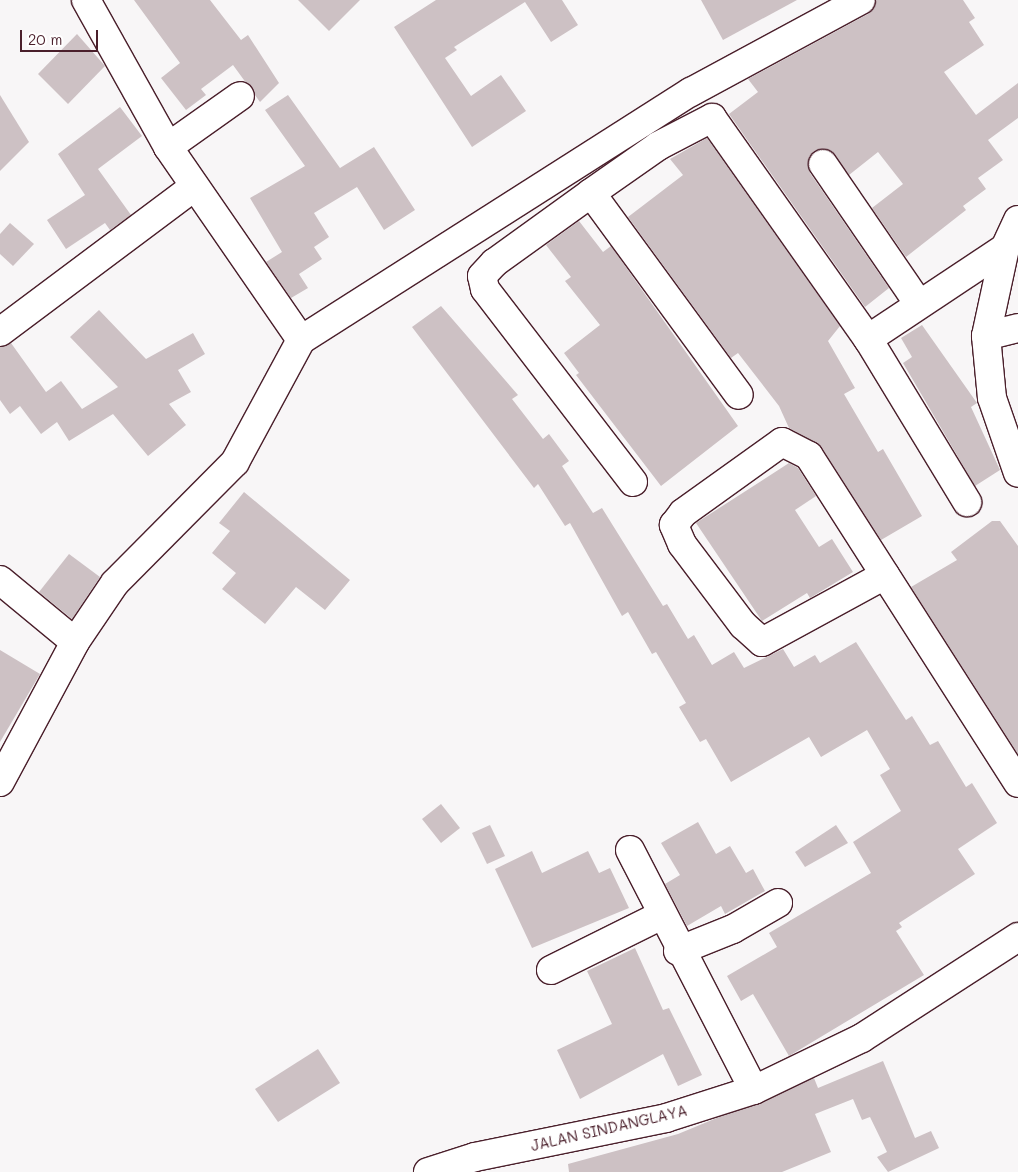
<!DOCTYPE html>
<html>
<head>
<meta charset="utf-8">
<style>
  body { margin:0 }
  #map { position:relative; width:1018px; height:1172px; overflow:hidden; background:#f8f6f7; font-family:Mali,sans-serif }
  div>[style] { position:absolute }
  [style*='--x'] { left:calc(var(--x)*1px); top:calc(var(--y)*1px); width:calc(var(--w)*1px); rotate:calc(var(--a)*1deg) }
  .building>* { inset:0; background:#cdc1c4 }
  .roads { filter:drop-shadow(1px 0 #4a1f2b) drop-shadow(-1px 0 #4a1f2b) drop-shadow(0 1px #4a1f2b) drop-shadow(0 -1px #4a1f2b) }
  .minor>* { height:28px; margin:-14px; padding:0 14px; transform-origin:14px; border-radius:14px; background:#fff }
  span { translate:-50% -50%; white-space:nowrap; text-align:center; line-height:1.15; -webkit-text-stroke:5px #fff; paint-order:stroke }
  .street-label { font-size:15px; color:#4a1f2b }
  .scale { position:absolute; left:20px; top:30px; width:78px; height:22px; box-sizing:border-box; border:2px solid #4a1f2b; border-top:0; padding-left:6px; font-size:15px; line-height:18px; white-space:nowrap; color:#4a1f2b; -webkit-text-stroke:4px #fff; paint-order:stroke }
</style>
</head>
<body>
<div id="map">
  <div class="building">
    <i style="clip-path:polygon(134px 0,210px 0,241px 40px,248px 35px,279px 83px,260px 102px,233px 65px,201px 89px,206px 95px,186px 110px,161px 78px,180px 63px)"></i>
    <i style="clip-path:polygon(298px 0,360px 0,329px 31px)"></i>
    <i style="clip-path:polygon(436px 0,562px 0,578px 25px,551px 42px,525px 2px,454px 47px,457px 50px,445px 58px,471px 96px,501px 75px,526px 111px,472px 147px,394px 27px)"></i>
    <i style="clip-path:polygon(701px 0,797px 0,723px 40px)"></i>
    <i style="clip-path:polygon(877px 0,963px 0,975px 18px,969px 22px,984px 45px,944px 72px,976px 115px,1018px 83px,1018px 118px,988px 140px,1003px 160px,978px 178px,986px 189px,963px 206px,966px 210px,906px 257px,872px 208px,903px 184px,878px 152px,849px 175px,829px 150px,815px 151px,809px 157px,810px 173px,889px 288px,865px 307px,729px 114px,758px 92px,748px 79px,868px 14px)"></i>
    <i style="clip-path:polygon(77px 34px,105px 66px,68px 104px,38px 74px)"></i>
    <i style="clip-path:polygon(0 95px,29px 142px,0 171px)"></i>
    <i style="clip-path:polygon(288px 95px,340px 168px,374px 147px,415px 210px,384px 230px,357px 187px,314px 213px,329px 237px,314px 247px,322px 259px,299px 274px,308px 288px,291px 298px,266px 262px,282px 252px,250px 198px,305px 166px,265px 110px)"></i>
    <i style="clip-path:polygon(120px 107px,142px 136px,98px 169px,131px 215px,110px 230px,105px 223px,66px 249px,47px 220px,85px 195px,58px 154px)"></i>
    <i style="clip-path:polygon(707px 138px,840px 326px,828px 341px,855px 388px,844px 394px,878px 452px,883px 449px,922px 516px,881px 540px,822px 448px,789px 428px,779px 406px,738px 353px,731px 358px,628px 217px,683px 175px,670px 159px)"></i>
    <i style="clip-path:polygon(579px 221px,603px 252px,611px 246px,738px 426px,661px 486px,576px 375px,579px 373px,564px 353px,600px 325px,565px 281px,571px 277px,546px 245px)"></i>
    <i style="clip-path:polygon(10px 223px,34px 244px,13px 266px,0 254px,0 234px)"></i>
    <i style="clip-path:polygon(441px 306px,518px 395px,512px 399px,543px 439px,549px 434px,569px 461px,562px 466px,593px 513px,602px 508px,663px 606px,667px 604px,688px 639px,694px 635px,712px 665px,734px 652px,744px 668px,783px 649px,794px 667px,815px 655px,820px 663px,856px 642px,906px 720px,912px 716px,930px 745px,938px 741px,966px 787px,972px 783px,997px 823px,958px 849px,975px 874px,899px 923px,902px 927px,896px 931px,924px 975px,789px 1056px,753px 994px,741px 1001px,727px 976px,777px 947px,769px 933px,871px 873px,853px 842px,901px 811px,880px 775px,890px 769px,867px 730px,821px 757px,809px 737px,731px 782px,706px 739px,700px 742px,679px 707px,686px 703px,656px 652px,652px 654px,628px 612px,622px 616px,570px 523px,565px 526px,538px 484px,534px 488px,412px 327px)"></i>
    <i style="clip-path:polygon(99px 310px,146px 359px,193px 333px,205px 354px,178px 370px,191px 392px,169px 404px,186px 425px,148px 456px,113px 414px,69px 441px,57px 422px,41px 434px,20px 406px,10px 414px,0 400px,0 347px,11px 343px,46px 392px,61px 381px,82px 409px,118px 387px,70px 337px)"></i>
    <i style="clip-path:polygon(922px 325px,977px 403px,971px 407px,1000px 470px,975px 486px,903px 363px,912px 357px,901px 338px)"></i>
    <i style="clip-path:polygon(789px 463px,798px 468px,816px 496px,795px 510px,819px 547px,832px 539px,853px 572px,810px 598px,807px 593px,762px 621px,696px 523px)"></i>
    <i style="clip-path:polygon(244px 492px,350px 580px,325px 610px,296px 587px,265px 624px,222px 589px,236px 573px,212px 553px,230px 531px,219px 523px)"></i>
    <i style="clip-path:polygon(992px 521px,1000px 521px,1018px 546px,1018px 754px,911px 587px,957px 560px,951px 552px)"></i>
    <i style="clip-path:polygon(69px 554px,100px 577px,72px 619px,39px 592px)"></i>
    <i style="clip-path:polygon(0 650px,40px 674px,0 742px)"></i>
    <i style="clip-path:polygon(441px 804px,460px 828px,441px 843px,422px 819px)"></i>
    <i style="clip-path:polygon(698px 822px,716px 854px,730px 846px,746px 873px,753px 869px,765px 891px,725px 914px,721px 906px,687px 926px,665px 884px,680px 875px,661px 843px)"></i>
    <i style="clip-path:polygon(490px 825px,505px 856px,487px 864px,472px 833px)"></i>
    <i style="clip-path:polygon(836px 825px,848px 843px,805px 867px,795px 852px)"></i>
    <i style="clip-path:polygon(532px 851px,542px 873px,588px 851px,599px 873px,610px 868px,629px 908px,532px 948px,495px 869px)"></i>
    <i style="clip-path:polygon(635px 948px,663px 1010px,669px 1008px,702px 1075px,678px 1086px,663px 1054px,580px 1099px,557px 1050px,612px 1024px,587px 971px)"></i>
    <i style="clip-path:polygon(318px 1049px,340px 1083px,278px 1122px,255px 1089px)"></i>
    <i style="clip-path:polygon(883px 1061px,915px 1138px,931px 1131px,939px 1148px,888px 1172px,877px 1157px,887px 1152px,870px 1117px,862px 1120px,853px 1099px,815px 1114px,831px 1152px,782px 1172px,569px 1172px,568px 1164px,678px 1134px,814px 1078px,818px 1088px)"></i>
  </div>
  <div class="roads">
    <div class="minor">
      <i style="--x:86;--y:0;--w:168;--a:60.8"></i>
      <i style="--x:168;--y:147;--w:234;--a:55.4"></i>
      <i style="--x:168;--y:147;--w:88;--a:-35.3"></i>
      <i style="--x:823;--y:164;--w:168;--a:55.6"></i>
      <i style="--x:591;--y:193;--w:82;--a:-35"></i>
      <i style="--x:658;--y:146;--w:61;--a:-27.4"></i>
      <i style="--x:712;--y:118;--w:271;--a:54.8"></i>
      <i style="--x:868;--y:339;--w:191;--a:58.7"></i>
      <i style="--x:1018;--y:220;--w:31;--a:115"></i>
      <i style="--x:1005;--y:248;--w:90;--a:102.2"></i>
      <i style="--x:986;--y:336;--w:62;--a:84.5"></i>
      <i style="--x:992;--y:398;--w:79;--a:70.9"></i>
      <i style="--x:0;--y:332;--w:242;--a:-36.8"></i>
      <i style="--x:986;--y:336;--w:33;--a:-14"></i>
      <i style="--x:868;--y:339;--w:164;--a:-33.6"></i>
      <i style="--x:633;--y:482;--w:243;--a:-127.5"></i>
      <i style="--x:485;--y:289;--w:13;--a:-103"></i>
      <i style="--x:482;--y:276;--w:18;--a:-47"></i>
      <i style="--x:494;--y:263;--w:120;--a:-35.8"></i>
      <i style="--x:591;--y:193;--w:250;--a:53.8"></i>
      <i style="--x:885;--y:575;--w:140;--a:151.4"></i>
      <i style="--x:762;--y:642;--w:25;--a:-138"></i>
      <i style="--x:743;--y:625;--w:101;--a:-127"></i>
      <i style="--x:682;--y:544;--w:21;--a:-113"></i>
      <i style="--x:674;--y:525;--w:15;--a:-53"></i>
      <i style="--x:683;--y:513;--w:122;--a:-35.6"></i>
      <i style="--x:782;--y:442;--w:30;--a:27"></i>
      <i style="--x:809;--y:456;--w:388;--a:57.4"></i>
      <i style="--x:0;--y:580;--w:97;--a:39.6"></i>
      <i style="--x:0;--y:782;--w:159;--a:-61.8"></i>
      <i style="--x:75;--y:642;--w:71;--a:-55.9"></i>
      <i style="--x:115;--y:583;--w:170;--a:-45.2"></i>
      <i style="--x:235;--y:462;--w:139;--a:-61.6"></i>
      <i style="--x:301;--y:340;--w:462;--a:-32.5"></i>
      <i style="--x:691;--y:92;--w:193;--a:-28.4"></i>
      <i style="--x:630;--y:850;--w:270;--a:62.7"></i>
      <i style="--x:678;--y:951;--w:59;--a:-21.8"></i>
      <i style="--x:733;--y:929;--w:52;--a:-30"></i>
      <i style="--x:551;--y:970;--w:124;--a:-26.4"></i>
      <i style="--x:428;--y:1172;--w:49;--a:-17.7"></i>
      <i style="--x:475;--y:1157;--w:195;--a:-11.5"></i>
      <i style="--x:666;--y:1118;--w:92;--a:-17.7"></i>
      <i style="--x:754;--y:1090;--w:120;--a:-25.7"></i>
      <i style="--x:862;--y:1038;--w:186;--a:-32.9"></i>
    </div>
  </div>
  <div class="street-label">
    <span style="left:609px;top:1128px;rotate:-13deg">JALAN SINDANGLAYA</span>
  </div>
  <div class="scale">20 m</div>
</div>
</body>
</html>
